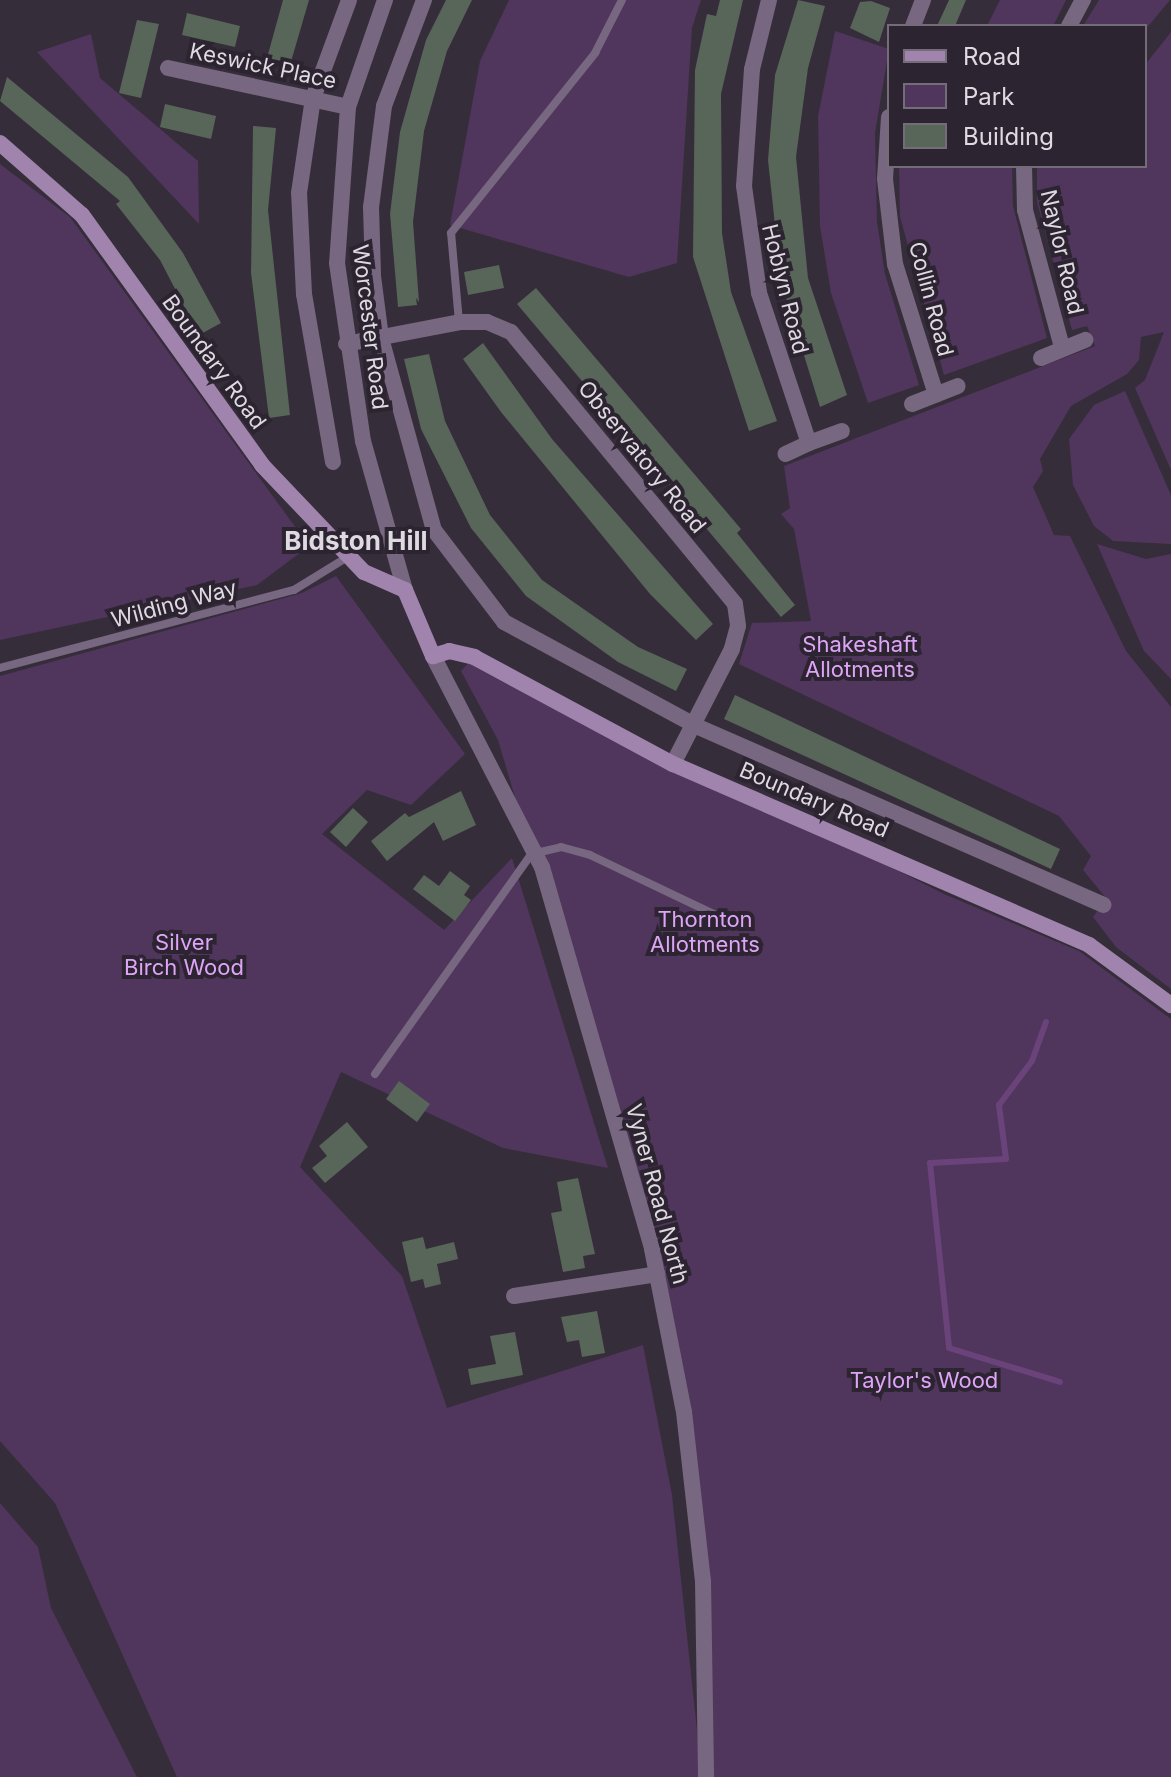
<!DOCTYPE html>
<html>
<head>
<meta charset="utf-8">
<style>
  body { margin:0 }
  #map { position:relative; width:1171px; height:1777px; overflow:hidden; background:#362d3a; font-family:Inter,sans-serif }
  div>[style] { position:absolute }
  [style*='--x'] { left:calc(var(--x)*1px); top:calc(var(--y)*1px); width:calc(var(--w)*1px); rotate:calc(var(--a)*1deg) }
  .green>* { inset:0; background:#50355c }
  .stream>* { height:6px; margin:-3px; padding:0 3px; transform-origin:3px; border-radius:3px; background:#6a437b }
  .building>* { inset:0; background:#586559 }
  .service>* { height:8px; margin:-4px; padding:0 4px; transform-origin:4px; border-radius:4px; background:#786780 }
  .minor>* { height:16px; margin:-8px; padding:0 8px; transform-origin:8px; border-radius:8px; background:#786780 }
  .secondary>* { height:16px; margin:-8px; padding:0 8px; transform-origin:8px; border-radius:8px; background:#a084ad }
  span { translate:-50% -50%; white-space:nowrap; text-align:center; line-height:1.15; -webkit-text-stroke:8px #2c2430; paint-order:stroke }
  .street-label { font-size:22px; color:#dfdae2 }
  .park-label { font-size:22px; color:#dea4f7 }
  .quarter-label { font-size:26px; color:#dfdae2; font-weight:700 }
  .legend { position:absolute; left:887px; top:24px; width:260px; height:144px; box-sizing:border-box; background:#2c2430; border:2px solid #746d77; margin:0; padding:10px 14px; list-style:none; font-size:24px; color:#dfdae2 }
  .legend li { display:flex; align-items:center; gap:16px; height:40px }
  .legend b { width:40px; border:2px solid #746d77 }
</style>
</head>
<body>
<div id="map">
  <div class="green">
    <i style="clip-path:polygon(509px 0,701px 0,692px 28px,677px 263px,629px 277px,450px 225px,480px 61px)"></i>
    <i style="clip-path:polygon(1000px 0,1066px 0,1053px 26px,987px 26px)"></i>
    <i style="clip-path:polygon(1099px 0,1170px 0,1145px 30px,1083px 26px)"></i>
    <i style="clip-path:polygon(835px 31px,889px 49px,875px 133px,877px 222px,885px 274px,919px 385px,868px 403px,831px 293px,820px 226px,818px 116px)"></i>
    <i style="clip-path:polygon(1171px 32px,1171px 470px,1135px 388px,1145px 380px,1164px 332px,1141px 337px,1139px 360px,1127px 374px,1071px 406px,1040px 459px,1043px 471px,1033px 487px,1054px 535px,1070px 536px,1126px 651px,1171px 707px,1171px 989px,1116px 947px,1093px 917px,1106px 898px,1083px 870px,1091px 856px,1059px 816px,739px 664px,752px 623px,811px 621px,794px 529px,781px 514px,790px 508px,784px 466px,1095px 346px,1087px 326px,1072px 330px,1037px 202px,1037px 166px,1145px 166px,1145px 65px)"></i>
    <i style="clip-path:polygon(91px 34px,100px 78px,198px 161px,199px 224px,37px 52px)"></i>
    <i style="clip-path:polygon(0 164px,70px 217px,309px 546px,257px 585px,0 640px)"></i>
    <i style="clip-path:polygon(899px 166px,1012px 166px,1013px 206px,1047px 338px,944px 375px,900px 217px)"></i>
    <i style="clip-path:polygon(1125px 391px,1171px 495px,1171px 544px,1113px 541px,1094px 526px,1073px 485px,1069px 439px,1094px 405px)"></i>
    <i style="clip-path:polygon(1097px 544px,1146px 559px,1171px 554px,1171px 679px,1144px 651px)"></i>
    <i style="clip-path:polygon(336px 576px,465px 754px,411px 805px,367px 790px,322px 834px,444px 930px,512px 858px,608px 1168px,503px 1148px,341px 1072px,300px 1167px,402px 1276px,447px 1408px,643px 1345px,672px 1495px,702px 1777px,177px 1777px,55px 1503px,0 1441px,0 676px,302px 593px)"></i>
    <i style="clip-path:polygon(474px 657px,944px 894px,1079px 951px,1171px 1019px,1171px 1777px,706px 1777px,703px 1581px,657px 1275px,498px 740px,461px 671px)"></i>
    <i style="clip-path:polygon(0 1503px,38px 1547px,51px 1608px,137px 1777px,0 1777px)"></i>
  </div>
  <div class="stream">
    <i style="--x:1046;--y:1022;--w:41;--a:109.7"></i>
    <i style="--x:1032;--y:1061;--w:55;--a:126.9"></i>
    <i style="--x:999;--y:1105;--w:54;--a:82.6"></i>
    <i style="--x:1006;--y:1159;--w:76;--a:177"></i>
    <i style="--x:930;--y:1163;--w:186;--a:84.1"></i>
    <i style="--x:949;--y:1348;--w:116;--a:17"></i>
  </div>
  <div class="building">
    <i style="clip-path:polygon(283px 0,309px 0,290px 65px,267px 58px)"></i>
    <i style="clip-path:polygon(446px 0,472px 0,447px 51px,424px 131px,413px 222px,419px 302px,416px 298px,417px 305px,398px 307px,390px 214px,400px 132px,426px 40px)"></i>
    <i style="clip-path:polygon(720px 0,743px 0,721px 94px,722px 233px,731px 292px,777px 421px,749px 431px,693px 257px,695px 70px,707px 14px,716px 16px)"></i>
    <i style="clip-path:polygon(798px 0,825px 6px,808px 68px,796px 157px,808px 278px,847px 395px,820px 407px,781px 281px,768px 160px,775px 75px)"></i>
    <i style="clip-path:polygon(949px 0,966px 0,955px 26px,937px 26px)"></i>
    <i style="clip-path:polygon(871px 1px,890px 8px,879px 42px,850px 28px,860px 2px)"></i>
    <i style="clip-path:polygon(187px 13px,240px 26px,235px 47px,182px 35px)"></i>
    <i style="clip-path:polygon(137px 20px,159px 24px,141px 98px,119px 93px)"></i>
    <i style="clip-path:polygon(7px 77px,128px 177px,183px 253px,221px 323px,199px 335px,160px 260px,116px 204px,120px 201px,0 101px)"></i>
    <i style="clip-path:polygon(165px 104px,216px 116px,211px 139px,160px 127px)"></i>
    <i style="clip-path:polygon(253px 126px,276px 128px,268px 210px,290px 415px,269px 418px,251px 273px)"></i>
    <i style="clip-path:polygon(499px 265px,504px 288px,468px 295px,464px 272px)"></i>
    <i style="clip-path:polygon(536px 288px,741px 529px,737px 533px,795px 605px,781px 617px,517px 304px)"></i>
    <i style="clip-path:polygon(483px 343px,552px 439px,713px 624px,696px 640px,650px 594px,501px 412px,463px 359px)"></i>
    <i style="clip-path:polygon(429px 354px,445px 421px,490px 515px,542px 580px,638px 647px,687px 669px,676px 691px,618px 662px,526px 596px,471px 528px,421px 429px,404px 359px)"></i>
    <i style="clip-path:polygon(735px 695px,1060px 849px,1051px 869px,724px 719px)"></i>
    <i style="clip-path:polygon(461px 791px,476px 825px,443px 841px,434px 822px,387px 861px,371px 841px,405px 813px,409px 817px)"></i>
    <i style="clip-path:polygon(353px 808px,368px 822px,346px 847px,330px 832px)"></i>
    <i style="clip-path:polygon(450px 871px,470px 886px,464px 895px,471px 900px,455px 921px,413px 889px,424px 875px,439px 886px)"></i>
    <i style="clip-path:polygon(399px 1081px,430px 1104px,417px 1122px,386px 1099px)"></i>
    <i style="clip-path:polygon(347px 1122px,368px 1147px,325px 1183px,312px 1168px,327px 1156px,319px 1146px)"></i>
    <i style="clip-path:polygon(578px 1178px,595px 1254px,583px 1256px,585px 1268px,563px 1272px,551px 1213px,562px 1211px,557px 1182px)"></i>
    <i style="clip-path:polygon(423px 1237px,426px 1249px,454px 1242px,458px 1259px,437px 1264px,441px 1284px,425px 1288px,423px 1279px,411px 1282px,402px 1242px)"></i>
    <i style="clip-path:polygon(597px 1311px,605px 1353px,582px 1357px,579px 1340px,567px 1342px,561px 1317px)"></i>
    <i style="clip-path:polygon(515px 1332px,523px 1375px,471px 1385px,468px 1369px,496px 1364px,490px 1336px)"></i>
  </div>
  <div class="service">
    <i style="--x:459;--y:322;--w:89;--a:-95.1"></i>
    <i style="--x:451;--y:233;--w:231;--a:-51.3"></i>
    <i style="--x:595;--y:53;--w:59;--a:-63"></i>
    <i style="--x:0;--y:668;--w:304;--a:-14.9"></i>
    <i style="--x:294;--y:590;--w:65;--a:-31.7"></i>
    <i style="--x:536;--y:853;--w:26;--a:-13"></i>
    <i style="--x:561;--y:847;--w:30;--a:15"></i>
    <i style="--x:590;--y:855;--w:146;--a:25.5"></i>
    <i style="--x:375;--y:1074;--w:275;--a:-54.6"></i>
  </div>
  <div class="minor">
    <i style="--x:385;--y:0;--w:113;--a:109.1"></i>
    <i style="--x:348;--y:107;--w:156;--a:94"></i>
    <i style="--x:337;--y:263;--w:180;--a:81.7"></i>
    <i style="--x:363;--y:441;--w:155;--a:74.3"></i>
    <i style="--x:424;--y:0;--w:113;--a:110.7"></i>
    <i style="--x:384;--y:106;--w:102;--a:97.3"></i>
    <i style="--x:371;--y:207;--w:69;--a:88.3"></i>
    <i style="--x:373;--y:276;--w:63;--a:82.6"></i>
    <i style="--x:381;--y:338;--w:199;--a:74.6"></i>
    <i style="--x:434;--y:530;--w:116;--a:52.7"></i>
    <i style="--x:504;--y:622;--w:218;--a:28.4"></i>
    <i style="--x:696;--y:726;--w:445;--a:23.7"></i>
    <i style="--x:769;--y:0;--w:71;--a:103.8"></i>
    <i style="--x:752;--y:69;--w:117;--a:93.9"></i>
    <i style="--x:744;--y:186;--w:108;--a:82"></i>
    <i style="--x:759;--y:293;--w:158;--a:71.6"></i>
    <i style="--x:809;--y:443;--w:26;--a:155"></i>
    <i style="--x:913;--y:26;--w:28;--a:-69"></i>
    <i style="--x:1069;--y:26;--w:30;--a:-62"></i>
    <i style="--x:168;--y:68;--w:184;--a:12.2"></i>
    <i style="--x:889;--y:117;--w:62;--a:93.7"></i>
    <i style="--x:885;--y:179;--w:86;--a:83.3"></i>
    <i style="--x:895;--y:264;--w:137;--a:72.6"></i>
    <i style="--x:1024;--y:166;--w:44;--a:88.7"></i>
    <i style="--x:1025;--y:210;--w:142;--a:74.9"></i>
    <i style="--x:346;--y:344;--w:116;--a:-10.9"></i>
    <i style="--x:460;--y:322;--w:27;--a:0"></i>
    <i style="--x:487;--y:322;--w:26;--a:23"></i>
    <i style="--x:511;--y:332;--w:352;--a:50.5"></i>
    <i style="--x:735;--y:604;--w:22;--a:82"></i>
    <i style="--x:738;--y:626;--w:24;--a:105"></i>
    <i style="--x:732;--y:649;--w:129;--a:117.2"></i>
    <i style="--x:1041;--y:358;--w:48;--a:-22.2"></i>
    <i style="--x:912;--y:404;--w:49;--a:-21.4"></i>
    <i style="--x:809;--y:443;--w:35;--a:-20"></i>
    <i style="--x:333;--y:462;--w:170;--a:-99.8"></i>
    <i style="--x:304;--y:294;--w:101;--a:-92.8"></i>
    <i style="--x:299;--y:193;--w:96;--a:-81.6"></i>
    <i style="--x:313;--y:98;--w:104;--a:-69.8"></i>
    <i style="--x:433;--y:656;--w:237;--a:62.7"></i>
    <i style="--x:542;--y:867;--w:398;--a:73.9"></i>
    <i style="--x:652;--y:1249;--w:166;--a:78.9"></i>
    <i style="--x:684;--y:1412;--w:170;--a:83.6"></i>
    <i style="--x:703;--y:1581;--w:196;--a:89.1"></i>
    <i style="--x:514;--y:1296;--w:145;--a:-8.7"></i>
  </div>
  <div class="secondary">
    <i style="--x:0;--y:143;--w:109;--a:41.3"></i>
    <i style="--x:82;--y:215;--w:308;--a:54.2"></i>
    <i style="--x:262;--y:465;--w:148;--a:46.4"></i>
    <i style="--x:364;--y:572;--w:45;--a:23.7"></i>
    <i style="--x:405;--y:590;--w:72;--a:67"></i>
    <i style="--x:433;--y:656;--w:17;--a:-17"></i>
    <i style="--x:449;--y:651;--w:26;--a:13"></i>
    <i style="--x:474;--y:657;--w:226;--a:28.3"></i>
    <i style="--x:673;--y:764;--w:454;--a:23.5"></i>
    <i style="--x:1089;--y:945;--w:102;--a:36.2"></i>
  </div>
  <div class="street-label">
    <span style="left:263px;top:66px;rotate:12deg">Keswick Place</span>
    <span style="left:1062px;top:252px;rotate:77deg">Naylor Road</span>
    <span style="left:785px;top:289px;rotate:76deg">Hoblyn Road</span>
    <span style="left:931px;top:299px;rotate:75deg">Collin Road</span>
    <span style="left:370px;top:327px;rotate:83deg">Worcester Road</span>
    <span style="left:214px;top:362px;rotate:54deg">Boundary Road</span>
    <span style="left:642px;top:457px;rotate:51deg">Observatory Road</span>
    <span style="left:174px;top:604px;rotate:-15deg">Wilding Way</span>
    <span style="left:814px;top:800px;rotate:23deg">Boundary Road</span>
    <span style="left:657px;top:1194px;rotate:75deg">Vyner Road North</span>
  </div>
  <div class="park-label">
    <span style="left:860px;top:657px">Shakeshaft<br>Allotments</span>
    <span style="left:705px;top:932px">Thornton<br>Allotments</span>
    <span style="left:184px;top:955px">Silver<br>Birch Wood</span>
    <span style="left:924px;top:1381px">Taylor's Wood</span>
  </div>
  <div class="quarter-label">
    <span style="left:356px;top:541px">Bidston Hill</span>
  </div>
  <ul class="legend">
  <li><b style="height:10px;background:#a084ad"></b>Road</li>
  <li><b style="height:22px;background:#50355c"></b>Park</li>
  <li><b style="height:22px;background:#586559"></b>Building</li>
  </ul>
</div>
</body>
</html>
